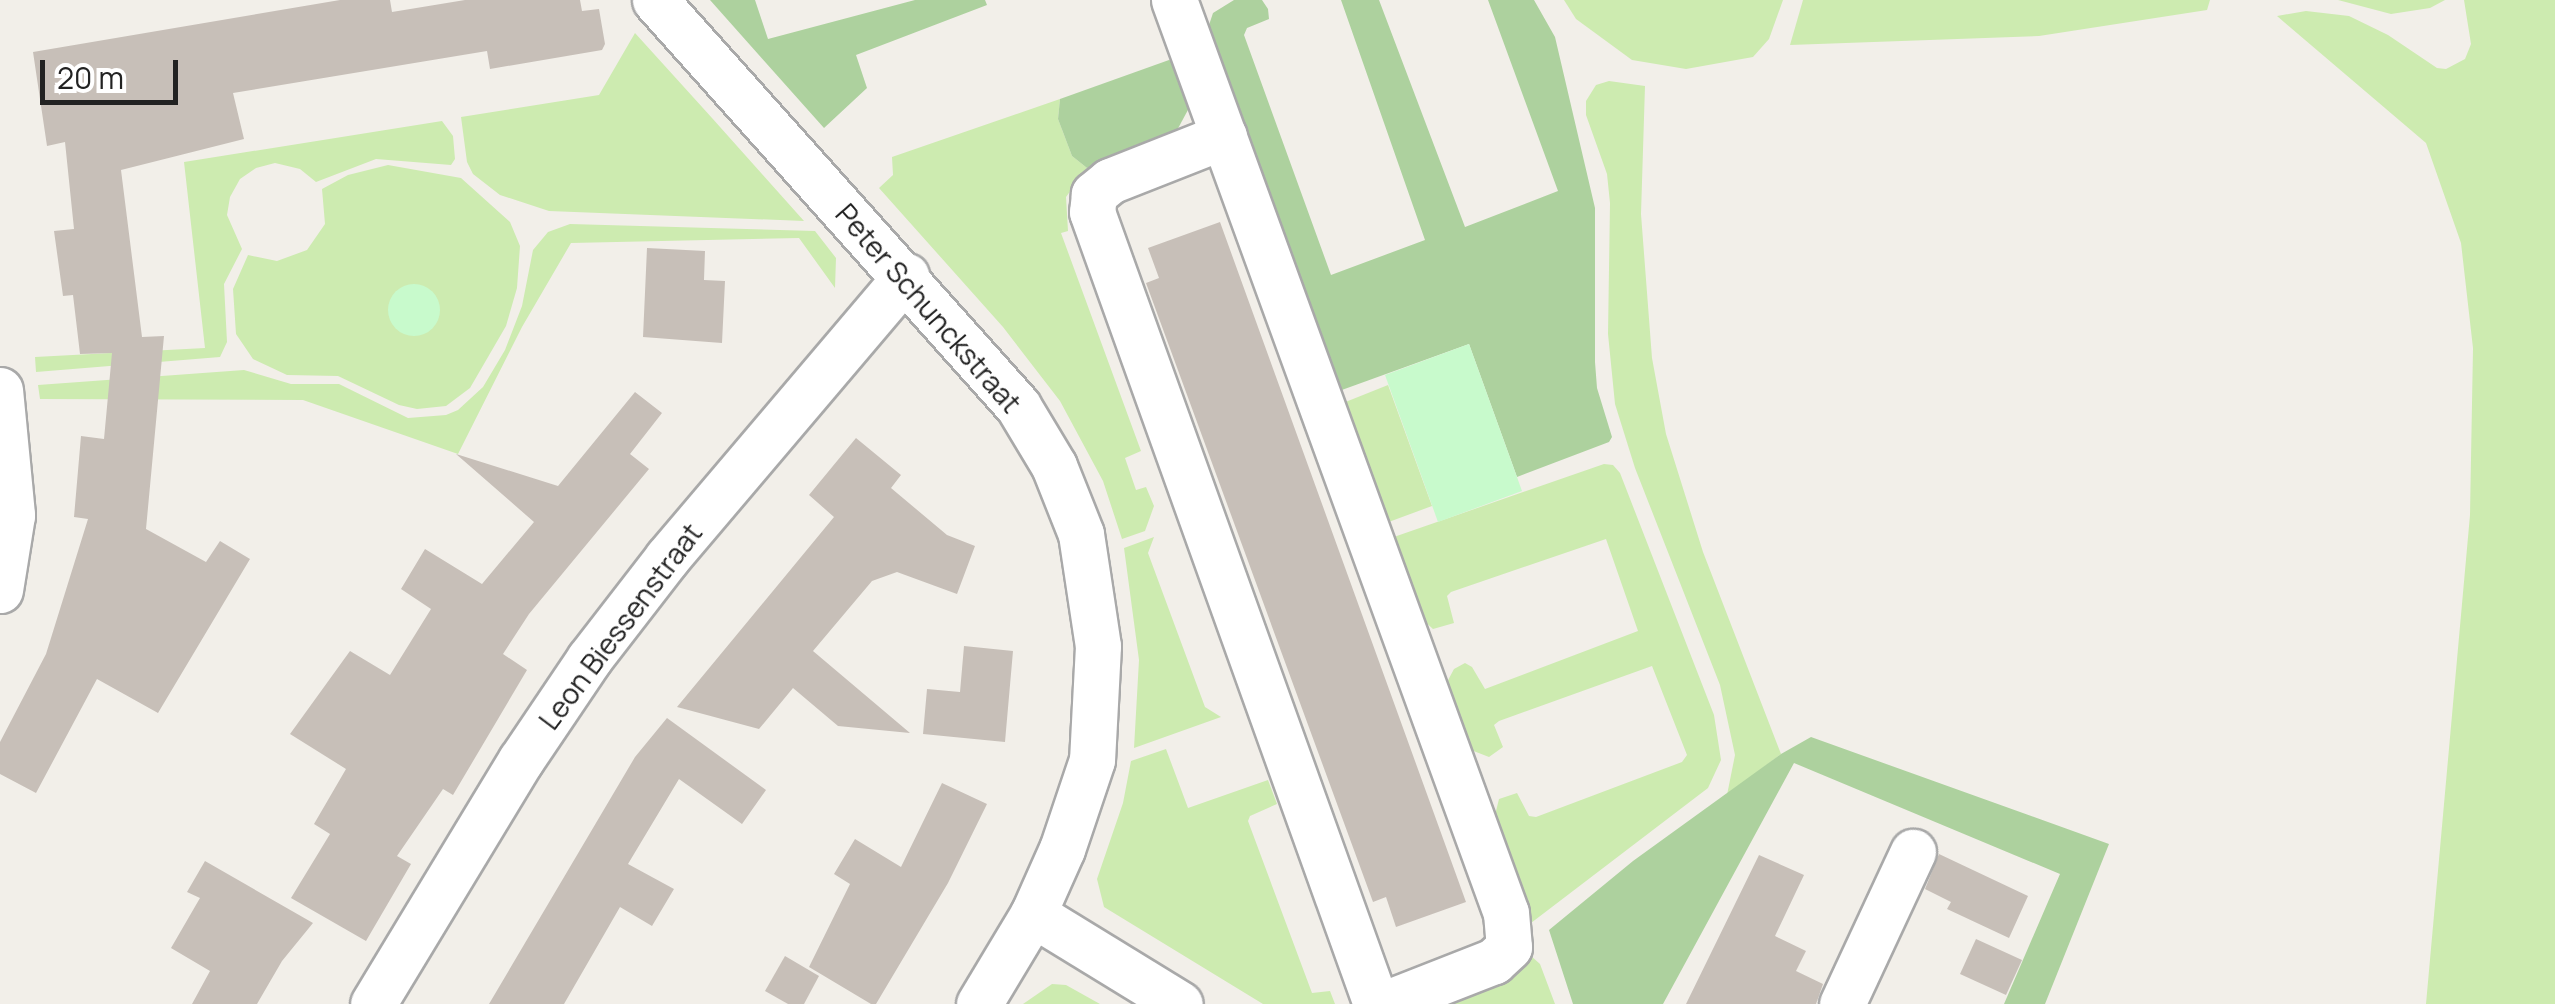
<!DOCTYPE html>
<html>
<head>
<meta charset="utf-8">
<style>
  body { margin:0 }
  #map { position:relative; width:2555px; height:1004px; overflow:hidden; background:#f2efe9; font-family:Manrope,sans-serif }
  div>[style] { position:absolute }
  [style*='--x'] { left:calc(var(--x)*1px); top:calc(var(--y)*1px); width:calc(var(--w)*1px); rotate:calc(var(--a)*1deg) }
  .grass>* { inset:0; background:#cdebb0 }
  .forest>* { inset:0; background:#add19e }
  .park>* { inset:0; background:#c8facc }
  .round { border-radius:50% }
  .building>* { inset:0; background:#c7bfb8 }
  .roads { filter:drop-shadow(2px 0 #a9a9a9) drop-shadow(-2px 0 #a9a9a9) drop-shadow(0 2px #a9a9a9) drop-shadow(0 -2px #a9a9a9) }
  .street>* { height:45px; margin:-22.5px; padding:0 22.5px; transform-origin:22.5px; border-radius:22.5px; background:#fff }
  span { translate:-50% -50%; white-space:nowrap; text-align:center; line-height:1.15; -webkit-text-stroke:9px #fff; paint-order:stroke }
  .street-label { font-size:28px; color:#222 }
  .scale { position:absolute; left:40px; top:60px; width:138px; height:45px; box-sizing:border-box; border:5px solid #222; border-top:0; padding-left:12px; font-size:30px; line-height:35px; white-space:nowrap; color:#222; -webkit-text-stroke:8px #fff; paint-order:stroke }
</style>
</head>
<body>
<div id="map">
  <div class="grass">
    <i style="clip-path:polygon(1564px 0,1783px 0,1769px 39px,1753px 57px,1686px 69px,1632px 60px,1576px 19px)"></i>
    <i style="clip-path:polygon(1803px 0,2210px 0,2207px 10px,2039px 36px,1790px 45px)"></i>
    <i style="clip-path:polygon(2338px 0,2445px 0,2430px 8px,2391px 14px)"></i>
    <i style="clip-path:polygon(2464px 0,2555px 0,2555px 1004px,2426px 1004px,2470px 515px,2473px 348px,2461px 243px,2426px 143px,2277px 16px,2306px 11px,2349px 16px,2388px 35px,2437px 68px,2446px 69px,2465px 59px,2471px 44px)"></i>
    <i style="clip-path:polygon(635px 33px,712px 118px,804px 221px,549px 211px,500px 195px,473px 174px,467px 162px,461px 117px,599px 95px)"></i>
    <i style="clip-path:polygon(1609px 81px,1645px 86px,1641px 214px,1652px 358px,1666px 434px,1703px 552px,1781px 754px,1727px 795px,1735px 755px,1720px 685px,1635px 468px,1615px 404px,1608px 334px,1610px 203px,1607px 174px,1586px 115px,1586px 101px,1596px 85px)"></i>
    <i style="clip-path:polygon(1060px 99px,1058px 119px,1072px 156px,1087px 168px,1066px 197px,1068px 231px,1061px 233px,1141px 451px,1125px 458px,1136px 490px,1146px 487px,1154px 506px,1145px 531px,1122px 539px,1103px 481px,1060px 401px,1003px 327px,879px 188px,893px 175px,892px 157px)"></i>
    <i style="clip-path:polygon(442px 121px,453px 136px,455px 159px,451px 165px,376px 159px,316px 182px,300px 169px,275px 163px,256px 168px,240px 179px,230px 197px,227px 215px,242px 249px,224px 284px,227px 342px,220px 357px,36px 372px,35px 357px,205px 348px,184px 162px)"></i>
    <i style="clip-path:polygon(388px 165px,461px 178px,510px 222px,520px 246px,517px 288px,506px 326px,470px 388px,446px 406px,417px 409px,399px 405px,338px 376px,287px 375px,253px 359px,236px 334px,233px 289px,248px 255px,277px 261px,307px 250px,325px 224px,322px 189px,348px 175px)"></i>
    <i style="clip-path:polygon(570px 224px,815px 231px,836px 258px,835px 288px,799px 238px,571px 243px,522px 327px,458px 454px,303px 400px,40px 399px,38px 385px,244px 370px,291px 384px,339px 384px,408px 418px,446px 415px,458px 410px,483px 387px,505px 350px,522px 306px,533px 250px,548px 232px)"></i>
    <i style="clip-path:polygon(1388px 385px,1432px 506px,1386px 523px,1343px 403px)"></i>
    <i style="clip-path:polygon(1604px 464px,1613px 465px,1620px 473px,1714px 715px,1721px 760px,1708px 788px,1531px 923px,1494px 819px,1499px 799px,1517px 793px,1529px 816px,1536px 817px,1682px 762px,1687px 755px,1652px 666px,1499px 721px,1494px 725px,1503px 747px,1489px 757px,1471px 750px,1446px 684px,1454px 669px,1465px 663px,1472px 667px,1485px 689px,1638px 631px,1606px 539px,1451px 592px,1447px 596px,1454px 623px,1433px 629px,1422px 619px,1391px 538px)"></i>
    <i style="clip-path:polygon(1154px 537px,1148px 553px,1205px 707px,1221px 717px,1134px 748px,1139px 660px,1124px 548px)"></i>
    <i style="clip-path:polygon(1166px 749px,1188px 808px,1268px 780px,1277px 804px,1250px 816px,1248px 821px,1312px 993px,1330px 991px,1335px 1004px,1263px 1004px,1104px 907px,1097px 879px,1123px 803px,1131px 761px)"></i>
    <i style="clip-path:polygon(1531px 956px,1540px 964px,1555px 1004px,1445px 1004px,1499px 984px,1524px 967px)"></i>
    <i style="clip-path:polygon(1052px 984px,1066px 985px,1100px 1004px,1023px 1004px)"></i>
  </div>
  <div class="forest">
    <i style="clip-path:polygon(710px 0,755px 0,768px 39px,915px 0,985px 0,987px 5px,856px 55px,867px 88px,824px 128px)"></i>
    <i style="clip-path:polygon(1234px 0,1262px 0,1268px 9px,1269px 19px,1247px 28px,1244px 35px,1331px 275px,1425px 240px,1341px 0,1379px 0,1465px 227px,1558px 191px,1488px 0,1534px 0,1555px 37px,1595px 208px,1595px 362px,1597px 388px,1612px 437px,1609px 442px,1517px 477px,1469px 344px,1339px 391px,1208px 28px,1213px 13px)"></i>
    <i style="clip-path:polygon(1169px 60px,1175px 62px,1189px 108px,1175px 134px,1087px 168px,1072px 156px,1058px 119px,1060px 99px)"></i>
    <i style="clip-path:polygon(1811px 737px,2109px 844px,2045px 1004px,2004px 1004px,2060px 874px,1794px 763px,1663px 1004px,1573px 1004px,1549px 930px,1633px 861px,1781px 754px)"></i>
  </div>
  <div class="park">
    <i class="round" style="left:388px;top:284px;width:52px;height:52px"></i>
    <i style="clip-path:polygon(1469px 344px,1522px 491px,1438px 522px,1385px 375px)"></i>
  </div>
  <div class="building">
    <i style="clip-path:polygon(340px 0,390px 0,392px 12px,465px 0,580px 0,582px 11px,599px 9px,605px 44px,602px 50px,490px 69px,487px 51px,233px 93px,244px 139px,121px 170px,142px 337px,164px 336px,146px 529px,206px 562px,220px 541px,250px 559px,158px 713px,97px 679px,36px 793px,0 774px,0 742px,46px 654px,88px 519px,74px 517px,81px 436px,104px 439px,112px 353px,80px 354px,73px 295px,63px 296px,54px 231px,74px 229px,65px 142px,47px 146px,33px 52px)"></i>
    <i style="clip-path:polygon(1220px 222px,1466px 902px,1396px 927px,1386px 897px,1373px 902px,1146px 283px,1159px 278px,1148px 248px)"></i>
    <i style="clip-path:polygon(647px 248px,705px 251px,704px 280px,725px 281px,722px 343px,643px 337px)"></i>
    <i style="clip-path:polygon(635px 392px,662px 413px,630px 454px,649px 469px,529px 614px,503px 654px,527px 670px,453px 795px,443px 789px,397px 856px,411px 864px,366px 941px,291px 898px,330px 834px,314px 824px,346px 769px,290px 734px,350px 651px,390px 675px,431px 609px,401px 589px,425px 549px,482px 584px,534px 522px,456px 454px,558px 486px)"></i>
    <i style="clip-path:polygon(856px 438px,901px 475px,891px 488px,947px 535px,975px 546px,957px 594px,897px 572px,872px 581px,813px 651px,910px 733px,838px 726px,793px 688px,759px 729px,677px 707px,834px 517px,809px 495px)"></i>
    <i style="clip-path:polygon(964px 646px,1013px 651px,1005px 742px,923px 734px,927px 689px,960px 692px)"></i>
    <i style="clip-path:polygon(667px 718px,766px 790px,742px 824px,679px 779px,628px 864px,674px 889px,652px 926px,620px 907px,564px 1004px,489px 1004px,635px 757px)"></i>
    <i style="clip-path:polygon(942px 783px,987px 804px,948px 883px,876px 1004px,871px 1004px,809px 967px,850px 884px,834px 874px,855px 839px,901px 867px)"></i>
    <i style="clip-path:polygon(1939px 854px,2028px 896px,2009px 938px,1947px 909px,1951px 902px,1925px 889px)"></i>
    <i style="clip-path:polygon(1759px 855px,1804px 875px,1775px 936px,1806px 951px,1796px 971px,1823px 984px,1816px 1004px,1686px 1004px)"></i>
    <i style="clip-path:polygon(205px 861px,313px 923px,282px 961px,257px 1004px,192px 1004px,210px 971px,171px 948px,200px 898px,187px 892px)"></i>
    <i style="clip-path:polygon(1976px 939px,2022px 960px,2006px 995px,1960px 974px)"></i>
    <i style="clip-path:polygon(785px 956px,819px 976px,804px 1004px,788px 1004px,765px 991px)"></i>
  </div>
  <div class="roads">
    <div class="street">
      <i style="--x:655;--y:0;--w:545;--a:48.2"></i>
      <i style="--x:1018;--y:406;--w:70;--a:59"></i>
      <i style="--x:1054;--y:466;--w:73;--a:68.3"></i>
      <i style="--x:1081;--y:534;--w:113;--a:81.4"></i>
      <i style="--x:1098;--y:646;--w:114;--a:93"></i>
      <i style="--x:1092;--y:760;--w:94;--a:108.6"></i>
      <i style="--x:1062;--y:849;--w:71;--a:114"></i>
      <i style="--x:1033;--y:914;--w:105;--a:121"></i>
      <i style="--x:1174;--y:0;--w:971;--a:70.02"></i>
      <i style="--x:1506;--y:913;--w:34;--a:85"></i>
      <i style="--x:1509;--y:947;--w:21;--a:137"></i>
      <i style="--x:1494;--y:961;--w:118;--a:158.6"></i>
      <i style="--x:1224;--y:136;--w:123;--a:158.5"></i>
      <i style="--x:1110;--y:181;--w:21;--a:141"></i>
      <i style="--x:1094;--y:194;--w:18;--a:96"></i>
      <i style="--x:1092;--y:212;--w:841;--a:70.27"></i>
      <i style="--x:0;--y:390;--w:126;--a:84.5"></i>
      <i style="--x:12;--y:515;--w:76;--a:99.1"></i>
      <i style="--x:1033;--y:914;--w:172;--a:31.5"></i>
      <i style="--x:373;--y:1004;--w:285;--a:-58.8"></i>
      <i style="--x:521;--y:760;--w:122;--a:-56"></i>
      <i style="--x:589;--y:659;--w:128;--a:-52.3"></i>
      <i style="--x:667;--y:558;--w:370;--a:-49.7"></i>
      <i style="--x:1842;--y:1004;--w:168;--a:-65"></i>
    </div>
  </div>
  <div class="street-label">
    <span style="left:929px;top:308px;rotate:49deg">Peter Schunckstraat</span>
    <span style="left:620px;top:626px;rotate:-53deg">Leon Biessenstraat</span>
  </div>
  <div class="scale">20 m</div>
</div>
</body>
</html>
